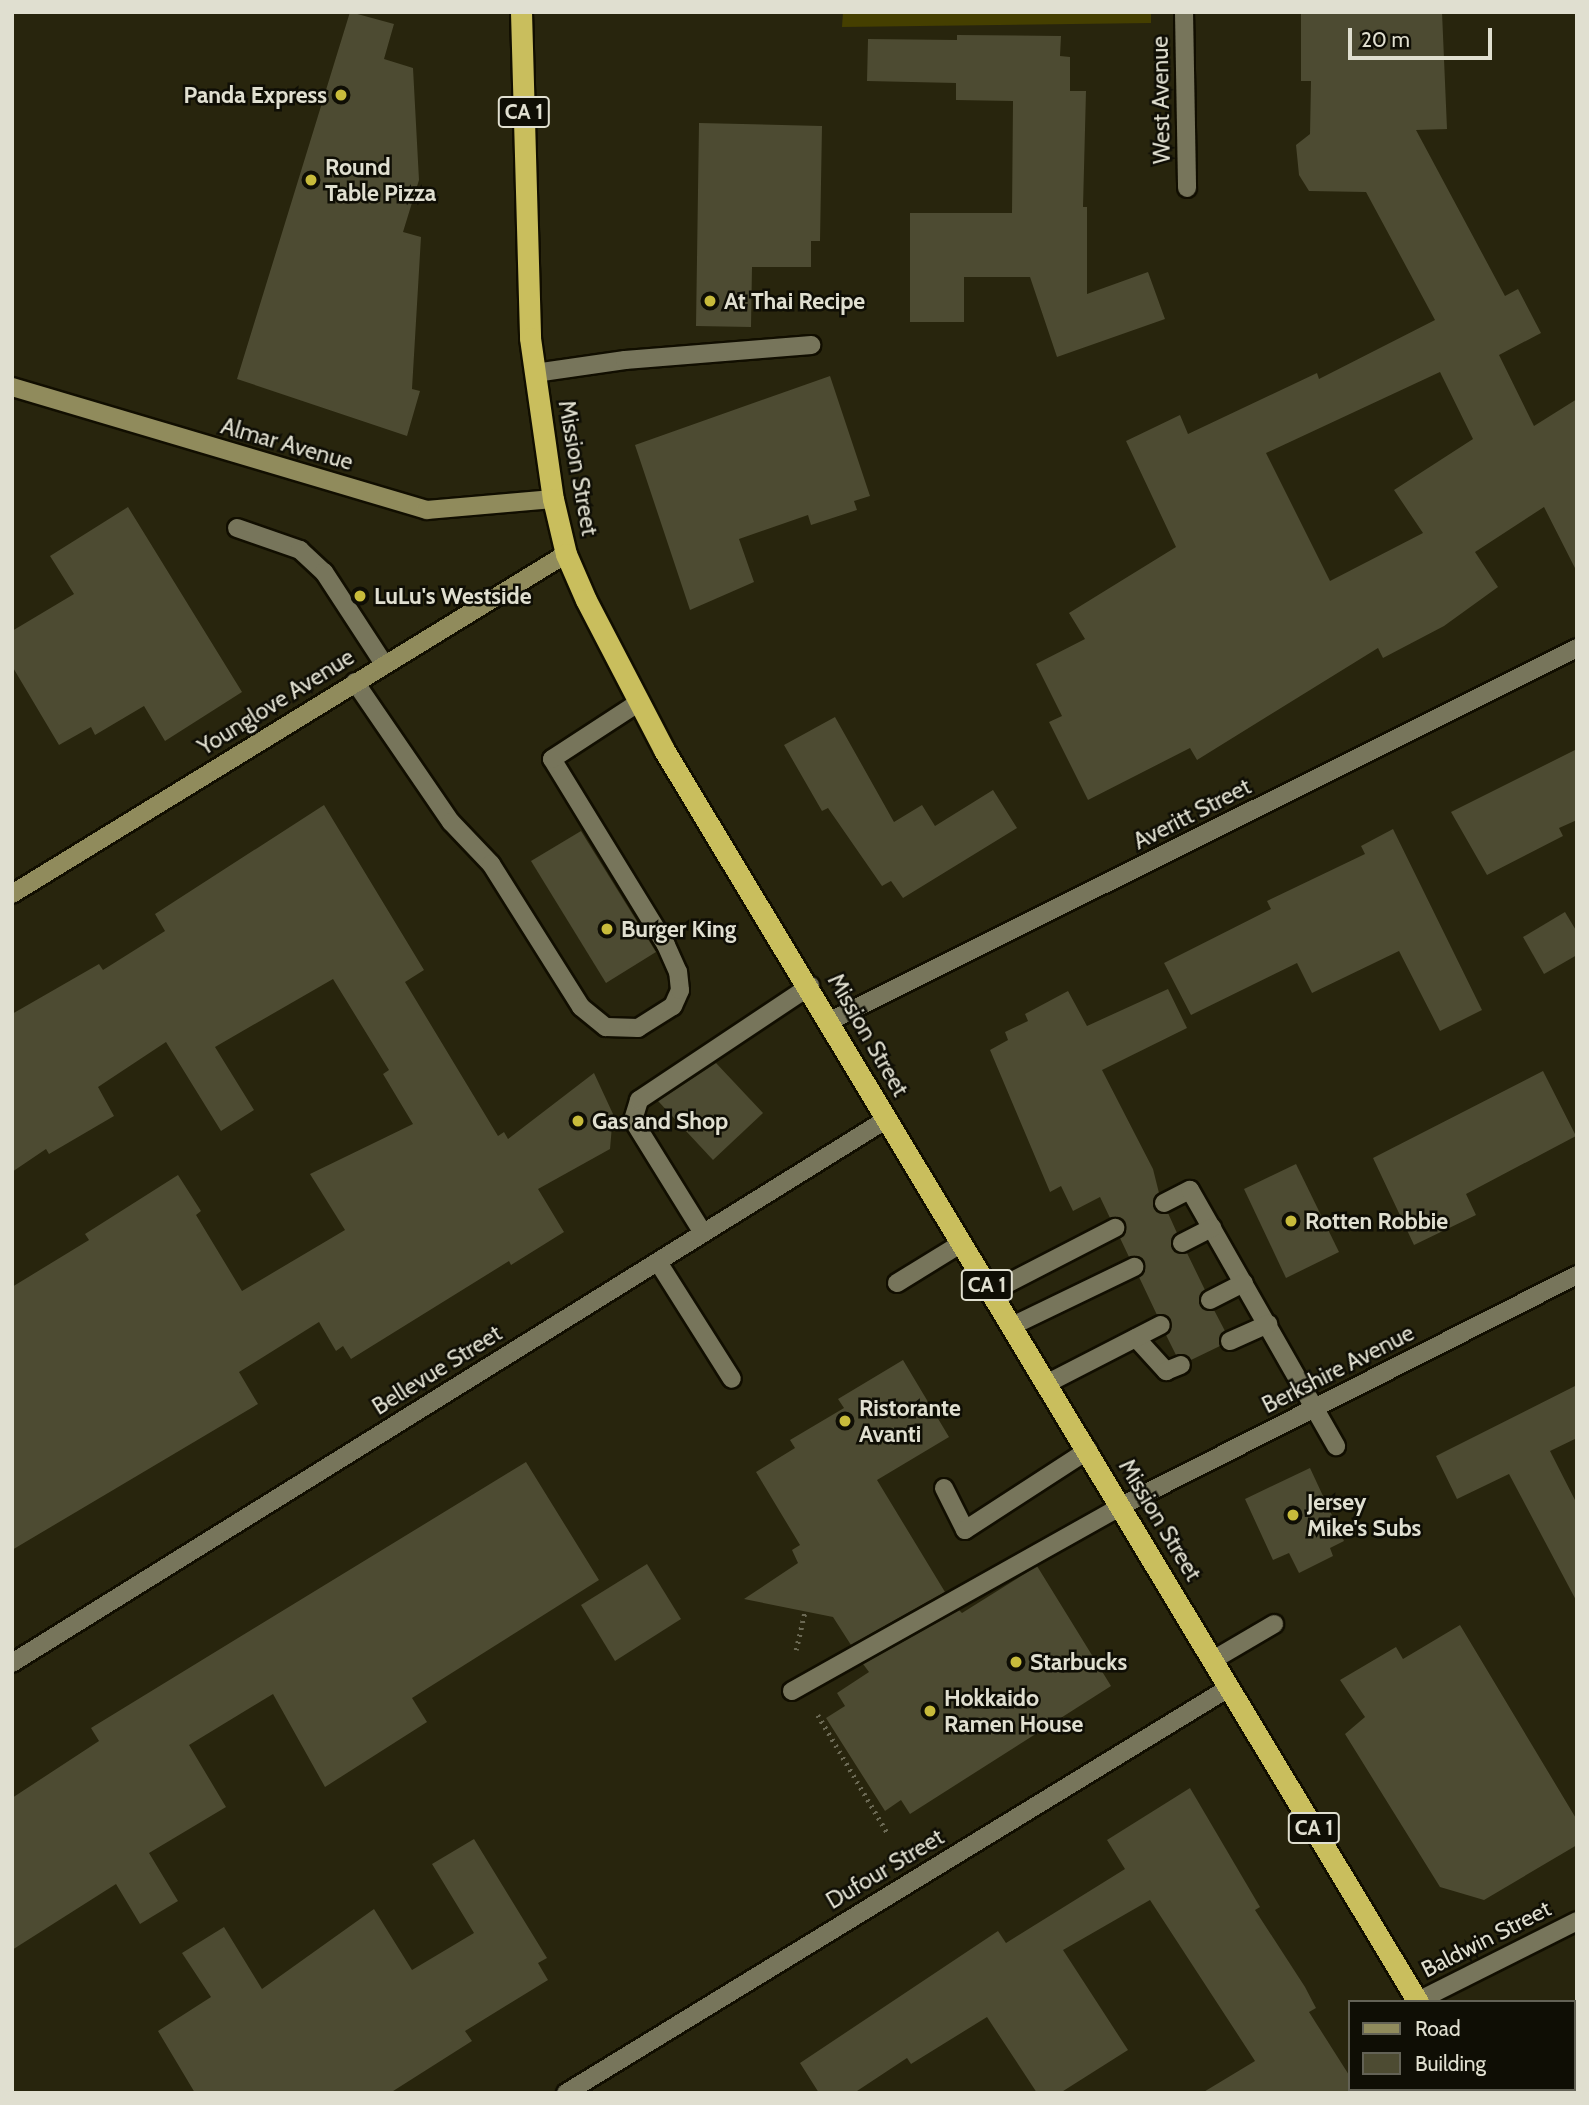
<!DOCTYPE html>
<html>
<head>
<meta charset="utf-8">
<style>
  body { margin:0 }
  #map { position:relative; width:1589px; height:2105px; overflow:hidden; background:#28250d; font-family:Cabin,sans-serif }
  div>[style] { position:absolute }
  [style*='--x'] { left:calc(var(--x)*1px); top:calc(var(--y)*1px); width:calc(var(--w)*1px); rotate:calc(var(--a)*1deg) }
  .green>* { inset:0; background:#453f00 }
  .building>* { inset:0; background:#4d4b32 }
  .path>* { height:4.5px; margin-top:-2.25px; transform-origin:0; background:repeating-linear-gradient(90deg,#6b6954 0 2px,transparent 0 7px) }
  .roads { filter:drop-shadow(2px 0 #110e00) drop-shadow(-2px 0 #110e00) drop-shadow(0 2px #110e00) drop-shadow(0 -2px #110e00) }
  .lane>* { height:18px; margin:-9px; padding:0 9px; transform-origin:9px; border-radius:9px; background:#77755b }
  .street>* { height:18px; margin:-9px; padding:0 9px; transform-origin:9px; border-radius:9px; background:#77755b }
  .secondary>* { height:18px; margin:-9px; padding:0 9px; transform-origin:9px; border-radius:9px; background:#908b5c }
  .highway>* { height:21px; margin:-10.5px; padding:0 10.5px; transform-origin:10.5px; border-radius:10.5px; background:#c9be5d }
  .dots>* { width:19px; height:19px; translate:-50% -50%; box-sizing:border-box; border:4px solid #0f0e05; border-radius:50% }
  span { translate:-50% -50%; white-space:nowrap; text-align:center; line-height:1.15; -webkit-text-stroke:5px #0f0e05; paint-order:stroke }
  .shield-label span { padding:2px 5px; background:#0f0e05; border:2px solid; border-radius:5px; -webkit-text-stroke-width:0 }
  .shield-label { font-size:21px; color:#e0dfd0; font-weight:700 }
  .poi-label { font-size:23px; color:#e0dfd0; font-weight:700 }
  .right { translate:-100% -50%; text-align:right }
  .left { translate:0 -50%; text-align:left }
  .street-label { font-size:23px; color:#e0dfd0 }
  .frame { position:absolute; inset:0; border:14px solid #e0dfd0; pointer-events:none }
  .legend { position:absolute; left:1348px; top:2000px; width:228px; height:91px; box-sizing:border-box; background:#0f0e05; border:2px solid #636256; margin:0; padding:9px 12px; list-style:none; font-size:21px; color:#e0dfd0 }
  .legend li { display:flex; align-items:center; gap:14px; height:35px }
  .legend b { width:35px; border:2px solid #636256 }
  .scale { position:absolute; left:1348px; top:28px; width:144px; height:32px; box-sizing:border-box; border:4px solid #e0dfd0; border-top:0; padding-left:9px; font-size:21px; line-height:24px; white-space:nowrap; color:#e0dfd0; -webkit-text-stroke:5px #0f0e05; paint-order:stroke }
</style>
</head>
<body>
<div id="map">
  <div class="green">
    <i style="clip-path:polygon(843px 12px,1151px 12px,1151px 23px,842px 27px)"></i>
  </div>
  <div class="building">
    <i style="clip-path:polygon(350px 12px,394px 24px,384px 59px,413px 68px,419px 180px,403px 232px,421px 237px,412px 389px,420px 391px,407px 436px,237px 379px)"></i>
    <i style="clip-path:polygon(evenodd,1442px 12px,1447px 129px,1416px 130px,1505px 296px,1518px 289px,1541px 333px,1499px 355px,1534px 426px,1577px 399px,1577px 572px,1544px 507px,1475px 552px,1498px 587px,1444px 626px,1383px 658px,1378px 648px,1197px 760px,1190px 748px,1088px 800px,1049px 722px,1062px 716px,1036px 664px,1085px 639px,1069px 613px,1176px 547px,1126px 441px,1180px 415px,1188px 434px,1317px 373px,1319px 379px,1435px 320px,1366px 192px,1309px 191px,1299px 175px,1296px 145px,1310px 134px,1311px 81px,1301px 81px,1301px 14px,1442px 12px,1440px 372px,1473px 439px,1394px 490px,1423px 533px,1330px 581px,1266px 453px,1440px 372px)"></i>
    <i style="clip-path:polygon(957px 35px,1061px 36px,1060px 56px,1070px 57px,1070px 91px,1086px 91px,1083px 207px,1087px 207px,1087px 294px,1148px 272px,1165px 319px,1057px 357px,1030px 277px,964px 277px,964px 322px,910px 322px,910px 213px,1012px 213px,1013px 101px,956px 100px,956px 83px,867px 81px,868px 39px,957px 40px)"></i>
    <i style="clip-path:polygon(699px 123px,822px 126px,820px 241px,811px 241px,811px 267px,752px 267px,751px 327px,696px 326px)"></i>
    <i style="clip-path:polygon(830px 376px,870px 496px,854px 501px,857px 510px,811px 525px,808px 515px,739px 539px,754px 582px,690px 610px,635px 445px)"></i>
    <i style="clip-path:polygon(128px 507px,242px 692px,165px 741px,144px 706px,95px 735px,91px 727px,59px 745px,12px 666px,12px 631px,74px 594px,50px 556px)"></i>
    <i style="clip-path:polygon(835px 717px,894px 822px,922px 805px,935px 826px,993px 790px,1017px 828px,903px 898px,891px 881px,882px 886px,828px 808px,822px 811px,784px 745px)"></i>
    <i style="clip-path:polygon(1577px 749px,1577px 820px,1559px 828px,1563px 836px,1487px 875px,1451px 812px)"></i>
    <i style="clip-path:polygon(324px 805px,424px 970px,405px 982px,498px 1136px,504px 1132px,508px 1139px,594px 1073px,613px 1114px,610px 1149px,538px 1189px,564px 1232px,511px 1265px,509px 1261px,351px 1359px,343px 1346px,336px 1351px,319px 1322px,239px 1372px,258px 1404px,12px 1550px,12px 1287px,89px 1240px,85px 1234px,178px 1175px,201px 1211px,196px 1215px,242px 1291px,345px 1230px,310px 1174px,413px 1124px,383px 1074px,389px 1070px,333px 979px,215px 1047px,254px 1110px,221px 1131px,166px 1042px,98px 1087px,114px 1116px,49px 1154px,46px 1149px,12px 1172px,12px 1014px,99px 964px,103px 970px,165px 931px,155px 914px)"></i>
    <i style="clip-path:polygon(1393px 829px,1482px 1010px,1440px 1031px,1399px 951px,1312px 993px,1297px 963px,1191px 1015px,1164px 963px,1271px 909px,1267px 901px,1365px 854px,1361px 846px)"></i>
    <i style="clip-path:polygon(581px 831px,656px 952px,606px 983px,531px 861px)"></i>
    <i style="clip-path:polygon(1565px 912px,1577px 932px,1577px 955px,1544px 974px,1523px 937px)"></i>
    <i style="clip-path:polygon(1168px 989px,1187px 1028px,1102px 1070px,1153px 1169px,1159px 1193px,1154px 1207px,1168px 1213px,1177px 1233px,1172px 1247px,1187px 1253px,1205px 1290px,1200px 1304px,1214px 1310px,1225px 1331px,1220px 1346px,1191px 1360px,1176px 1355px,1166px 1335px,1171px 1320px,1157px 1315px,1139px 1277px,1144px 1261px,1129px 1257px,1120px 1238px,1125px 1222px,1110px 1218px,1100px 1197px,1073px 1211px,1061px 1186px,1050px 1192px,990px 1050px,1008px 1040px,1005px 1032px,1028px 1021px,1025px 1014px,1068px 991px,1087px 1026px)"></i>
    <i style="clip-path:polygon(716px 1063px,763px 1113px,713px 1160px,658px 1101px)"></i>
    <i style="clip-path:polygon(1543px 1071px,1576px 1136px,1466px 1194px,1476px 1215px,1414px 1245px,1373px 1158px)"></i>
    <i style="clip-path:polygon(1296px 1164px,1339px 1252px,1286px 1278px,1244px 1189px)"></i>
    <i style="clip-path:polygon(903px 1360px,949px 1437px,877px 1480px,945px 1592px,851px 1645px,833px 1617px,744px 1599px,798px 1563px,792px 1550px,800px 1545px,756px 1472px,795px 1448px,790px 1440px,844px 1408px,838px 1399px)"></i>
    <i style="clip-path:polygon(1577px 1385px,1577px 1438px,1550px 1451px,1577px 1504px,1577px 1602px,1509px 1474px,1457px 1499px,1436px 1456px)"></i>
    <i style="clip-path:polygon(526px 1462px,599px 1580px,412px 1698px,427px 1722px,325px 1787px,273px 1694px,189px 1745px,226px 1807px,149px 1853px,178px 1901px,140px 1924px,116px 1884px,12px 1950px,12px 1798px,99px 1741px,91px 1728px)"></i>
    <i style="clip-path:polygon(1310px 1468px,1344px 1541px,1330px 1548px,1333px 1556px,1299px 1573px,1289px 1553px,1273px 1560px,1245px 1499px)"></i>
    <i style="clip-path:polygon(647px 1564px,681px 1619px,615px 1661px,581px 1605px)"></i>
    <i style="clip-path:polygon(1037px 1566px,1111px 1686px,910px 1814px,901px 1800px,885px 1811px,826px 1718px,845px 1706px,837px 1693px,869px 1672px,863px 1664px,959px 1610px,962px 1613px)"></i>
    <i style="clip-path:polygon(1460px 1625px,1577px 1820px,1577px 1845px,1484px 1900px,1440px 1887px,1345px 1734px,1365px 1717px,1340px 1680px,1396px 1647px,1403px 1659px)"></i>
    <i style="clip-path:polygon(1190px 1788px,1260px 1907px,1255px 1910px,1305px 1987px,1316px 2008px,1309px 2012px,1349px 2075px,1349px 2089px,1360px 2093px,1202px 2093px,1255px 2061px,1150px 1900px,1063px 1950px,1128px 2050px,1060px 2093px,1037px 2093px,987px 2017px,911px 2064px,907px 2058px,854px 2093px,819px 2093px,800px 2063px,998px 1931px,1006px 1943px,1125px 1869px,1107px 1840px)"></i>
    <i style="clip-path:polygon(474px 1839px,547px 1958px,538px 1963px,548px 1980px,465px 2031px,472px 2041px,390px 2093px,195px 2093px,158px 2031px,211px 1997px,182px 1953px,224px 1927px,262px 1989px,374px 1909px,412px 1970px,474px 1933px,432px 1864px)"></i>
  </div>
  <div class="path">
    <i style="--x:796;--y:1650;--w:39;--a:-77"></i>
    <i style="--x:818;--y:1715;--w:138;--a:59.5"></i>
  </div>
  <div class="roads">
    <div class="lane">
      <i style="--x:535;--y:373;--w:91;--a:-8.2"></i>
      <i style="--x:625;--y:360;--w:187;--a:-4.6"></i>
      <i style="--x:237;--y:528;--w:67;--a:19.2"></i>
      <i style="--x:300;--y:550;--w:33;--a:43"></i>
      <i style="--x:324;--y:572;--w:110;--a:56.9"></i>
      <i style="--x:355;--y:682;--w:170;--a:55.6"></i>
      <i style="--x:451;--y:822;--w:58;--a:46.4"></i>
      <i style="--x:491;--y:864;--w:169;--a:57.8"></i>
      <i style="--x:581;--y:1007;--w:32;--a:39"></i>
      <i style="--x:606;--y:1027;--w:32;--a:2"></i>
      <i style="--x:638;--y:1028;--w:41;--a:-32.2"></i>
      <i style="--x:673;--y:1006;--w:17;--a:-66"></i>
      <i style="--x:680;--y:990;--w:18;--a:-96"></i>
      <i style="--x:678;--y:972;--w:30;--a:-114"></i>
      <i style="--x:666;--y:945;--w:218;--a:-121.5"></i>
      <i style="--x:552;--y:759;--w:103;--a:-33.1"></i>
      <i style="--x:1164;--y:1203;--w:29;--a:-27"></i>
      <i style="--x:1190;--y:1190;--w:295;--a:60.3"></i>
      <i style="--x:703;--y:1233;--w:133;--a:-121.8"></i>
      <i style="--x:633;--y:1120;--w:21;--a:-73"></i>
      <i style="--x:639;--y:1100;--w:206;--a:-33.7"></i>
      <i style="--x:1182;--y:1243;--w:34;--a:-27"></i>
      <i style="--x:658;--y:1262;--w:138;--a:57.7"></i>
      <i style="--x:897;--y:1283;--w:76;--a:-31.6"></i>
      <i style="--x:991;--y:1292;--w:140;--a:-27.3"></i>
      <i style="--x:1210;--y:1300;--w:38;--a:-27"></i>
      <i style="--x:1012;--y:1326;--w:136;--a:-25.8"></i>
      <i style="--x:1136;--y:1338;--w:45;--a:47.7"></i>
      <i style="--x:1166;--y:1371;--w:16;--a:-22"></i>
      <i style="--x:1230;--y:1341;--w:42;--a:-24.1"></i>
      <i style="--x:1046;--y:1384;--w:129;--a:-27.2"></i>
      <i style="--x:944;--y:1488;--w:47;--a:63.4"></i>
      <i style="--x:965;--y:1530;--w:147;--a:-33"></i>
      <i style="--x:1213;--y:1660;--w:71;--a:-30.5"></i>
      <i style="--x:792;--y:1691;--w:377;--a:-29.3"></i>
    </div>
    <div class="street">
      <i style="--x:1184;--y:12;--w:176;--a:89"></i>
      <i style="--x:828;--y:1022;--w:837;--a:-26.53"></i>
      <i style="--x:1121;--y:1506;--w:511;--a:-26.87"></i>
      <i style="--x:12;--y:1663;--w:1030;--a:-31.87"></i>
      <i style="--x:1418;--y:2001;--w:178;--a:-26.7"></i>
      <i style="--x:566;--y:2093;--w:778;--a:-31.44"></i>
    </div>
    <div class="secondary">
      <i style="--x:12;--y:387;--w:433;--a:16.5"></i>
      <i style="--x:427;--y:510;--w:126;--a:-5"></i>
      <i style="--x:12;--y:894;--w:650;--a:-31.54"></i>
    </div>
    <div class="highway">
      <i style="--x:521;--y:12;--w:326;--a:88.4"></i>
      <i style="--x:530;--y:338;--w:163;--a:81.9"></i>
      <i style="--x:553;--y:499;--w:57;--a:76.7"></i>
      <i style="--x:566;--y:554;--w:50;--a:66.5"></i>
      <i style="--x:586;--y:600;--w:169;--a:62.5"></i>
      <i style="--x:664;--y:750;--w:1462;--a:58.94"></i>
      <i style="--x:1472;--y:2089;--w:4;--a:63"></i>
    </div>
  </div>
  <div class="dots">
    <i style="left:341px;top:95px;background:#c8bb3b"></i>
    <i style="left:311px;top:180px;background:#c8bb3b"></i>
    <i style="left:710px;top:301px;background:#c8bb3b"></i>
    <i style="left:360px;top:596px;background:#c8bb3b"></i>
    <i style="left:607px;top:929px;background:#c8bb3b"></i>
    <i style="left:578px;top:1121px;background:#c8bb3b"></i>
    <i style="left:1291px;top:1221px;background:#c8bb3b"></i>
    <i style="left:845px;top:1421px;background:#c8bb3b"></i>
    <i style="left:1293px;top:1515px;background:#c8bb3b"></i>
    <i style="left:1016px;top:1662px;background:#c8bb3b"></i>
    <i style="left:930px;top:1711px;background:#c8bb3b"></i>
  </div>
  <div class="shield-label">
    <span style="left:524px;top:112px">CA 1</span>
    <span style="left:987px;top:1285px">CA 1</span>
    <span style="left:1314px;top:1828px">CA 1</span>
  </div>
  <div class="poi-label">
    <span class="right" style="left:327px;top:95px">Panda Express</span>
    <span class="left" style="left:325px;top:180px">Round<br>Table Pizza</span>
    <span class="left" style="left:724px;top:301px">At Thai Recipe</span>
    <span class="left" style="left:374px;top:596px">LuLu's Westside</span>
    <span class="left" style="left:621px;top:929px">Burger King</span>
    <span class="left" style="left:592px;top:1121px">Gas and Shop</span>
    <span class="left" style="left:1305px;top:1221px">Rotten Robbie</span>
    <span class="left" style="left:859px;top:1421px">Ristorante<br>Avanti</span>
    <span class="left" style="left:1307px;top:1515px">Jersey<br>Mike's Subs</span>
    <span class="left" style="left:1030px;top:1662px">Starbucks</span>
    <span class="left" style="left:944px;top:1711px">Hokkaido<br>Ramen House</span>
  </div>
  <div class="street-label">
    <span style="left:1161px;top:100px;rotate:-91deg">West Avenue</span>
    <span style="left:287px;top:444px;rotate:16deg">Almar Avenue</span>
    <span style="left:578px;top:468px;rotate:80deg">Mission Street</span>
    <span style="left:276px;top:702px;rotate:-32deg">Younglove Avenue</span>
    <span style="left:1192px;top:814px;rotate:-27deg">Averitt Street</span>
    <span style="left:868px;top:1035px;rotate:60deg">Mission Street</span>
    <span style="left:1338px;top:1369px;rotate:-27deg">Berkshire Avenue</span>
    <span style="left:437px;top:1370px;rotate:-32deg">Bellevue Street</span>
    <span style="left:1160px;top:1520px;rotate:59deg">Mission Street</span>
    <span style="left:885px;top:1869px;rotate:-31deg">Dufour Street</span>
    <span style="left:1486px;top:1939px;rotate:-27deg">Baldwin Street</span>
  </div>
  <div class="frame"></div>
  <ul class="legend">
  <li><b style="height:9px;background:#908b5c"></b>Road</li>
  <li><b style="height:19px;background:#4d4b32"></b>Building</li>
  </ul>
  <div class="scale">20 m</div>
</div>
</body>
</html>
